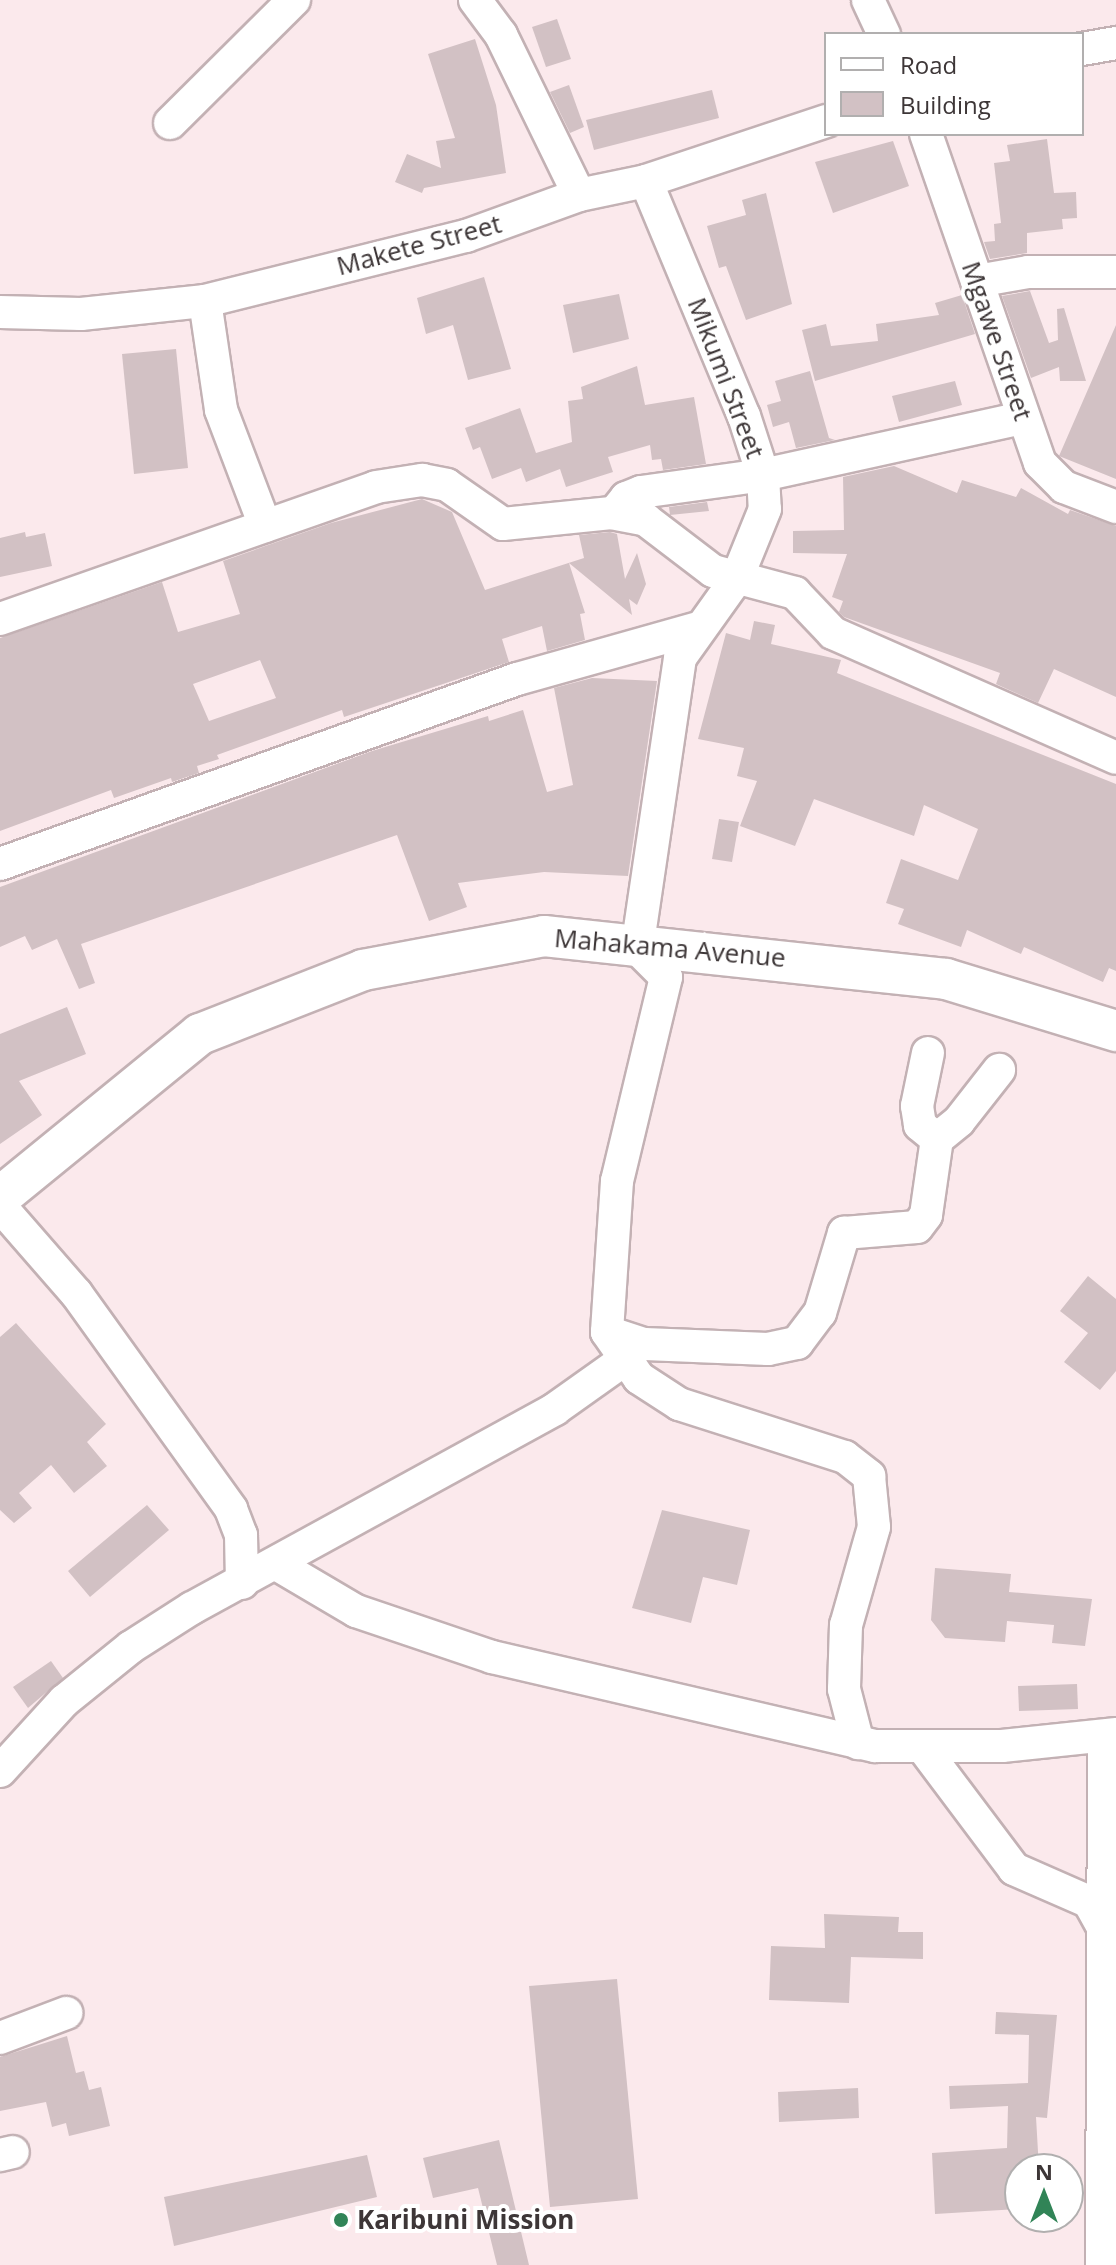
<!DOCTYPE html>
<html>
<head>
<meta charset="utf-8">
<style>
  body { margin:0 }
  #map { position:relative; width:1116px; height:2265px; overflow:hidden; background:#fbe9ec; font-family:"Open Sans",sans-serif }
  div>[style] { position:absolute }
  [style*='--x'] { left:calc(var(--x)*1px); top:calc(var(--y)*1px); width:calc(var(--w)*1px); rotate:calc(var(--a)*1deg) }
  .building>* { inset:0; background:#d2c1c4 }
  .roads { filter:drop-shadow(2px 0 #c3b1b4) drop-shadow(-2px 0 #c3b1b4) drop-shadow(0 2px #c3b1b4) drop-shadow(0 -2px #c3b1b4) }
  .minor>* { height:32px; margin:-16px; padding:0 16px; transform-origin:16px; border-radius:16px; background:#fff }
  .tertiary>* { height:40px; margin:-20px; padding:0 20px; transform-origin:20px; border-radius:20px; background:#fff }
  .dots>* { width:22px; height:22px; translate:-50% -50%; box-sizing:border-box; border:4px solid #fff; border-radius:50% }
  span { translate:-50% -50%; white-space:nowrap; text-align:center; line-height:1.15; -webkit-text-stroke:8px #fff; paint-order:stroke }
  .street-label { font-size:26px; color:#3d3637 }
  .poi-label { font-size:26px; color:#3d3637; font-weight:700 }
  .left { translate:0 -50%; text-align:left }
  .legend { position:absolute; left:824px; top:32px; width:260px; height:104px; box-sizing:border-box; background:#fff; border:2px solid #b1afaf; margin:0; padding:10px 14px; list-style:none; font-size:24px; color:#3d3637 }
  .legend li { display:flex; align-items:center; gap:16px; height:40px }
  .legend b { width:40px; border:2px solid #b1afaf }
  .north { position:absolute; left:1004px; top:2153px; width:80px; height:80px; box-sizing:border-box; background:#fff; border:2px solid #b1afaf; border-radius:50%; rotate:0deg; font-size:22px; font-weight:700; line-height:32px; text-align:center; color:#3d3637 }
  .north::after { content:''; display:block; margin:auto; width:28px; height:36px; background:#318457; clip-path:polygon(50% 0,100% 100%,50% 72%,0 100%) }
</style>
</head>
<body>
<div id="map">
  <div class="building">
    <i style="clip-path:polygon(557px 19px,571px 59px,546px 67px,532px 27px)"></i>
    <i style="clip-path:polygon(475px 39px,496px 105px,506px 173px,424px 188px,422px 193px,395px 182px,407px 154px,441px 168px,436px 141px,455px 138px,428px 54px)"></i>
    <i style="clip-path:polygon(569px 85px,584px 127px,570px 133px,550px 92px)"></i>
    <i style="clip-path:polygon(712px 90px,719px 118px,594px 150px,586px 120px)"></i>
    <i style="clip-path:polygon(1047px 139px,1054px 193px,1076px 192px,1077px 218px,1062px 219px,1063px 229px,1027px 233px,1027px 253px,990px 259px,984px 242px,995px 241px,994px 224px,1001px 223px,994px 163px,1010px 161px,1007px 145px)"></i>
    <i style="clip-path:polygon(893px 141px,909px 186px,833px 213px,815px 162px)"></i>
    <i style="clip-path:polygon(766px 193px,792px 304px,746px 320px,726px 266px,719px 268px,707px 226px,746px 215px,742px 200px)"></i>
    <i style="clip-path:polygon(484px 277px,511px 369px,468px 380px,453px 325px,426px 334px,417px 298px)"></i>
    <i style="clip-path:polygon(1030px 291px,1049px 343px,1058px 340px,1057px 309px,1064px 308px,1086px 381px,1060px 381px,1059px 367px,1031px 378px,1002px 296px)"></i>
    <i style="clip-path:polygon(619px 294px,629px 339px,573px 353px,563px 305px)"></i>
    <i style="clip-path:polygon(962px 295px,975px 334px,815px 381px,802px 330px,826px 324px,831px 346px,878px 341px,876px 324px,939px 315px,935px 303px)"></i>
    <i style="clip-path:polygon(1116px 325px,1116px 487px,1116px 479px,1059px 456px)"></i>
    <i style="clip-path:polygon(176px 349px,188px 468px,134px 474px,122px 354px)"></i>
    <i style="clip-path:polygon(637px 366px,645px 405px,694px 397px,706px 464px,663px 470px,661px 459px,652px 460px,650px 445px,608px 457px,613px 472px,566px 487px,560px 469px,526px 482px,521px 468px,492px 479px,480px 447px,473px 450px,465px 428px,520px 408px,536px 453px,572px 442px,568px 401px,583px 399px,581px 387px)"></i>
    <i style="clip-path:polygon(810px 371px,829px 438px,835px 440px,796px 448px,789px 422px,773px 427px,767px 405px,781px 401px,775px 381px)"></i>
    <i style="clip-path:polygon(955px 381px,962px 405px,899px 422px,892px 396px)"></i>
    <i style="clip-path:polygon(894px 466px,957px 493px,962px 480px,1016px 497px,1021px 488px,1068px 514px,1070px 510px,1116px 526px,1116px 697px,1054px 669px,1038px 703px,996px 684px,1000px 673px,844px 617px,839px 612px,843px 601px,832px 597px,847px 554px,793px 553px,793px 531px,844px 530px,843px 477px)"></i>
    <i style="clip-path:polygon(evenodd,422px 499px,452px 512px,485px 590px,584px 558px,579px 535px,610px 532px,617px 534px,625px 579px,637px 553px,646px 584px,637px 605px,629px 599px,632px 615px,569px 563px,585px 613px,580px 614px,585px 640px,547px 651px,542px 626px,502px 639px,509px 662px,344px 717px,342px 710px,217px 755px,219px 759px,197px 766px,199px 773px,172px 782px,171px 778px,114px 798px,111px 790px,0 831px,0 638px,162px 582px,178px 632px,240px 614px,223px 561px,331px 523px,422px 499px,260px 660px,276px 698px,209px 721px,193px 684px,260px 660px)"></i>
    <i style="clip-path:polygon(707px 502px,709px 511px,670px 515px,669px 507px)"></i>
    <i style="clip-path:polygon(25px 532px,26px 537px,45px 533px,52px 566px,0 577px,0 538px)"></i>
    <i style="clip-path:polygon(754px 621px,775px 625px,771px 644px,841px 660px,837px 673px,1116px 784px,1116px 971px,1109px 968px,1103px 982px,1024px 947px,1021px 954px,967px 930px,961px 947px,898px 924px,904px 909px,886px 903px,901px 859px,958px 880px,978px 829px,924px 805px,914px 836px,814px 799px,795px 846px,740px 826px,757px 781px,737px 776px,744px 748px,698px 739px,726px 633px,750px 640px)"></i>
    <i style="clip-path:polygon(592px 678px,657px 681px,628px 876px,544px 872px,458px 883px,467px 907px,429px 921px,397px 835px,81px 944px,95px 983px,79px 989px,57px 939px,32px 950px,25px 936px,0 947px,0 887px,372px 751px,488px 716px,489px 721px,523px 710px,547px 792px,573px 785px,554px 688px)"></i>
    <i style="clip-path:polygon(719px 819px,739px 822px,732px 862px,712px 859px)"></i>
    <i style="clip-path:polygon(67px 1007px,86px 1054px,19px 1081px,42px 1115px,0 1144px,0 1034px)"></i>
    <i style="clip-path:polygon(1088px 1276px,1116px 1299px,1116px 1371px,1100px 1390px,1064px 1362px,1088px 1333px,1060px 1311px)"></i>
    <i style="clip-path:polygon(16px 1323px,106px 1424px,87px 1442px,107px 1466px,74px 1493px,51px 1465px,19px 1493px,32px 1508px,14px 1523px,0 1510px,0 1337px)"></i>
    <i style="clip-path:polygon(147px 1505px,169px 1530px,90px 1597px,68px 1571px)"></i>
    <i style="clip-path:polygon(662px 1510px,750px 1530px,737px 1585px,703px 1577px,691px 1623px,632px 1608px)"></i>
    <i style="clip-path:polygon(935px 1568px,1011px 1574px,1009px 1592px,1092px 1599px,1085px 1646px,1052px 1643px,1054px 1625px,1007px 1621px,1005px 1642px,945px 1638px,931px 1620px)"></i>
    <i style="clip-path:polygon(51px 1661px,63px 1678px,28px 1708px,13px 1687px)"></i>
    <i style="clip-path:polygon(1077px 1684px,1078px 1709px,1019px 1711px,1018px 1686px)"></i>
    <i style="clip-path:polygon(824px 1914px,899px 1917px,898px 1932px,923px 1932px,923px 1959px,851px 1957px,849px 2003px,769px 2000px,771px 1946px,825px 1948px)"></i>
    <i style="clip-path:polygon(617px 1979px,638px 2199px,550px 2207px,529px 1986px)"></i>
    <i style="clip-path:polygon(996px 2012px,1057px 2015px,1047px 2118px,1036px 2117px,1039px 2169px,1020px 2169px,1020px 2209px,935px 2214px,932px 2153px,1007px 2148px,1008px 2106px,950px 2109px,949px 2086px,1028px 2083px,1029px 2035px,995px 2034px)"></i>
    <i style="clip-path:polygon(67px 2036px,76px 2073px,84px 2071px,89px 2090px,101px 2087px,110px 2126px,69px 2136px,66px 2123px,52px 2127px,46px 2102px,0 2111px,0 2057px)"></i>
    <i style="clip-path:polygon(858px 2088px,859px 2118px,779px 2122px,778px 2092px)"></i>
    <i style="clip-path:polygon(499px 2140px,516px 2211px,529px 2265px,497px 2265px,478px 2188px,433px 2198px,423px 2158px)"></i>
    <i style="clip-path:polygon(367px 2155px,377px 2197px,174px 2246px,164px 2197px)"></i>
  </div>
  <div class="roads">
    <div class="minor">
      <i style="--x:475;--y:0;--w:44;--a:53.4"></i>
      <i style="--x:501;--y:35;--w:178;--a:64"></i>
      <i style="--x:868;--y:0;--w:38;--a:65"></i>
      <i style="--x:1082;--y:49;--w:35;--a:-10"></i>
      <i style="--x:170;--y:123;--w:175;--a:-44.8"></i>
      <i style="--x:926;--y:134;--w:348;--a:70.9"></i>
      <i style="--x:1040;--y:463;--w:34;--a:45"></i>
      <i style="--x:1064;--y:487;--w:56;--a:21"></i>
      <i style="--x:646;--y:181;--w:255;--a:67.4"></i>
      <i style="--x:744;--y:416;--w:62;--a:72.1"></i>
      <i style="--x:763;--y:475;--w:34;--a:87"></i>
      <i style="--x:765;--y:509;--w:74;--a:112.1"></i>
      <i style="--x:737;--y:578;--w:98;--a:125.5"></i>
      <i style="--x:680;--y:658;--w:293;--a:98.4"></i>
      <i style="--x:637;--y:948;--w:41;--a:45"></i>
      <i style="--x:666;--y:977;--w:210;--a:103.5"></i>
      <i style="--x:617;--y:1181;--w:151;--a:93.8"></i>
      <i style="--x:607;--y:1332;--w:56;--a:55.2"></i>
      <i style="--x:639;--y:1378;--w:48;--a:33"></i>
      <i style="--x:679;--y:1404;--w:174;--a:17.7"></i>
      <i style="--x:845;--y:1457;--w:31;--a:38"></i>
      <i style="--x:869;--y:1476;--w:51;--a:84.4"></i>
      <i style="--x:874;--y:1527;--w:102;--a:105.9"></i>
      <i style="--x:846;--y:1625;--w:64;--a:91.8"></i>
      <i style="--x:844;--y:1689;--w:56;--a:75.5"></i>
      <i style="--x:977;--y:281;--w:52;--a:-10"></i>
      <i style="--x:1028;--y:272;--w:88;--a:0"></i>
      <i style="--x:205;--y:301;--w:110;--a:81.6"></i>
      <i style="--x:221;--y:410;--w:124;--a:69.2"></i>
      <i style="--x:0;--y:312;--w:81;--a:1.4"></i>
      <i style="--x:81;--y:314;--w:125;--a:-6"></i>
      <i style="--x:205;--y:301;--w:269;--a:-14"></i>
      <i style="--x:466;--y:236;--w:120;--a:-19.9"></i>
      <i style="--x:579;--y:195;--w:68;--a:-11.8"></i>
      <i style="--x:646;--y:181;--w:190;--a:-18.4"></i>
      <i style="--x:614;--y:513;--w:19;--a:-51"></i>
      <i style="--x:626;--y:498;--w:16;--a:-22"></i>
      <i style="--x:641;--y:492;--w:123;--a:-7.9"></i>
      <i style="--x:763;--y:475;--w:265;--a:-12.4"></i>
      <i style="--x:0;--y:619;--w:398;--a:-19.3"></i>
      <i style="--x:376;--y:487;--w:47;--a:-8.7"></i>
      <i style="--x:422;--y:480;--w:25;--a:11"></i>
      <i style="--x:447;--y:485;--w:68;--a:34.9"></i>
      <i style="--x:503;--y:524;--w:109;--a:-5.8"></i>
      <i style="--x:611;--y:513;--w:36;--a:11"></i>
      <i style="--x:646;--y:520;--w:84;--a:37.3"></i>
      <i style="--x:713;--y:571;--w:85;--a:15"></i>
      <i style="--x:795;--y:593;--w:55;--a:46.5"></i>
      <i style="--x:833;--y:633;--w:309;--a:23.8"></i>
      <i style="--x:0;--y:864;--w:549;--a:-19.69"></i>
      <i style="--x:517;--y:679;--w:189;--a:-15.7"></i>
      <i style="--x:937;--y:1139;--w:28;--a:-39"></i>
      <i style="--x:959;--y:1121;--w:65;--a:-51.9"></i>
      <i style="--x:0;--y:1206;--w:116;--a:48.9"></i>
      <i style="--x:76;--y:1293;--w:266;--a:54.3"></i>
      <i style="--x:231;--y:1509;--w:28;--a:69"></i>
      <i style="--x:241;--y:1535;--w:48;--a:88.8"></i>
      <i style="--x:607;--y:1332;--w:40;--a:18"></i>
      <i style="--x:645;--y:1344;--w:123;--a:2.3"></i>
      <i style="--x:768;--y:1349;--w:30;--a:-12"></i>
      <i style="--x:797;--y:1343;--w:38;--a:-53"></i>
      <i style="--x:820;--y:1313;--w:84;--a:-73.3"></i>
      <i style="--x:844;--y:1233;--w:73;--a:-4.7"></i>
      <i style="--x:917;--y:1227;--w:15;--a:-53"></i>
      <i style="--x:926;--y:1215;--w:77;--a:-81.8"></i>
      <i style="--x:937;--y:1139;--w:22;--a:-141"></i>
      <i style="--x:920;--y:1125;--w:19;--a:-99"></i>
      <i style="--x:917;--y:1106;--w:54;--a:-78.3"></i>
      <i style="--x:278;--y:1565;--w:91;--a:30.5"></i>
      <i style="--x:356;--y:1611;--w:144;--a:18.7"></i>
      <i style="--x:492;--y:1657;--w:393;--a:13.1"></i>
      <i style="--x:875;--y:1746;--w:127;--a:0"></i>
      <i style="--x:1002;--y:1746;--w:115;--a:-6"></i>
      <i style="--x:924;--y:1749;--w:150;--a:53.1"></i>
      <i style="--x:1014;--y:1869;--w:82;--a:23.7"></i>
      <i style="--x:1089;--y:1902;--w:26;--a:61"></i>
      <i style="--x:0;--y:1771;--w:95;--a:-47.6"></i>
      <i style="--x:64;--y:1701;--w:86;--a:-38.9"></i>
      <i style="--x:131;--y:1647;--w:72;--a:-32.6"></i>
      <i style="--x:192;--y:1608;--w:414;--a:-28.7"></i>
      <i style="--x:555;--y:1409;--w:85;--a:-35.4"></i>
      <i style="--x:0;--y:2038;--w:71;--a:-20.7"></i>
      <i style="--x:0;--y:2155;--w:13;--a:-13"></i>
      <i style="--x:1102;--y:2265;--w:527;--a:-89.78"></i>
    </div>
    <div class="tertiary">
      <i style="--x:0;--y:1197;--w:258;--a:-39.2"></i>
      <i style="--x:200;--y:1034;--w:175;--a:-21.4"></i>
      <i style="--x:363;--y:970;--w:184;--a:-10.6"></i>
      <i style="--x:544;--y:936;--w:404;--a:6.1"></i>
      <i style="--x:946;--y:979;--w:178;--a:17"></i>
    </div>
  </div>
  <div class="dots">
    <i style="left:341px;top:2220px;background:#318457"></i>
  </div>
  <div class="street-label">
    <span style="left:419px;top:245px;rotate:-15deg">Makete Street</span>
    <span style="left:997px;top:341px;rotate:71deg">Mgawe Street</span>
    <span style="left:726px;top:378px;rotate:69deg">Mikumi Street</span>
    <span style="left:670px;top:948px;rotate:5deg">Mahakama Avenue</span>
  </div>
  <div class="poi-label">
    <span class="left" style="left:357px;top:2220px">Karibuni Mission</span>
  </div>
  <ul class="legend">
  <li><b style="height:10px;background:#fff"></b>Road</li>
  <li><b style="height:22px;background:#d2c1c4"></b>Building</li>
  </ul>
  <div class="north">N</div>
</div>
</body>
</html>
